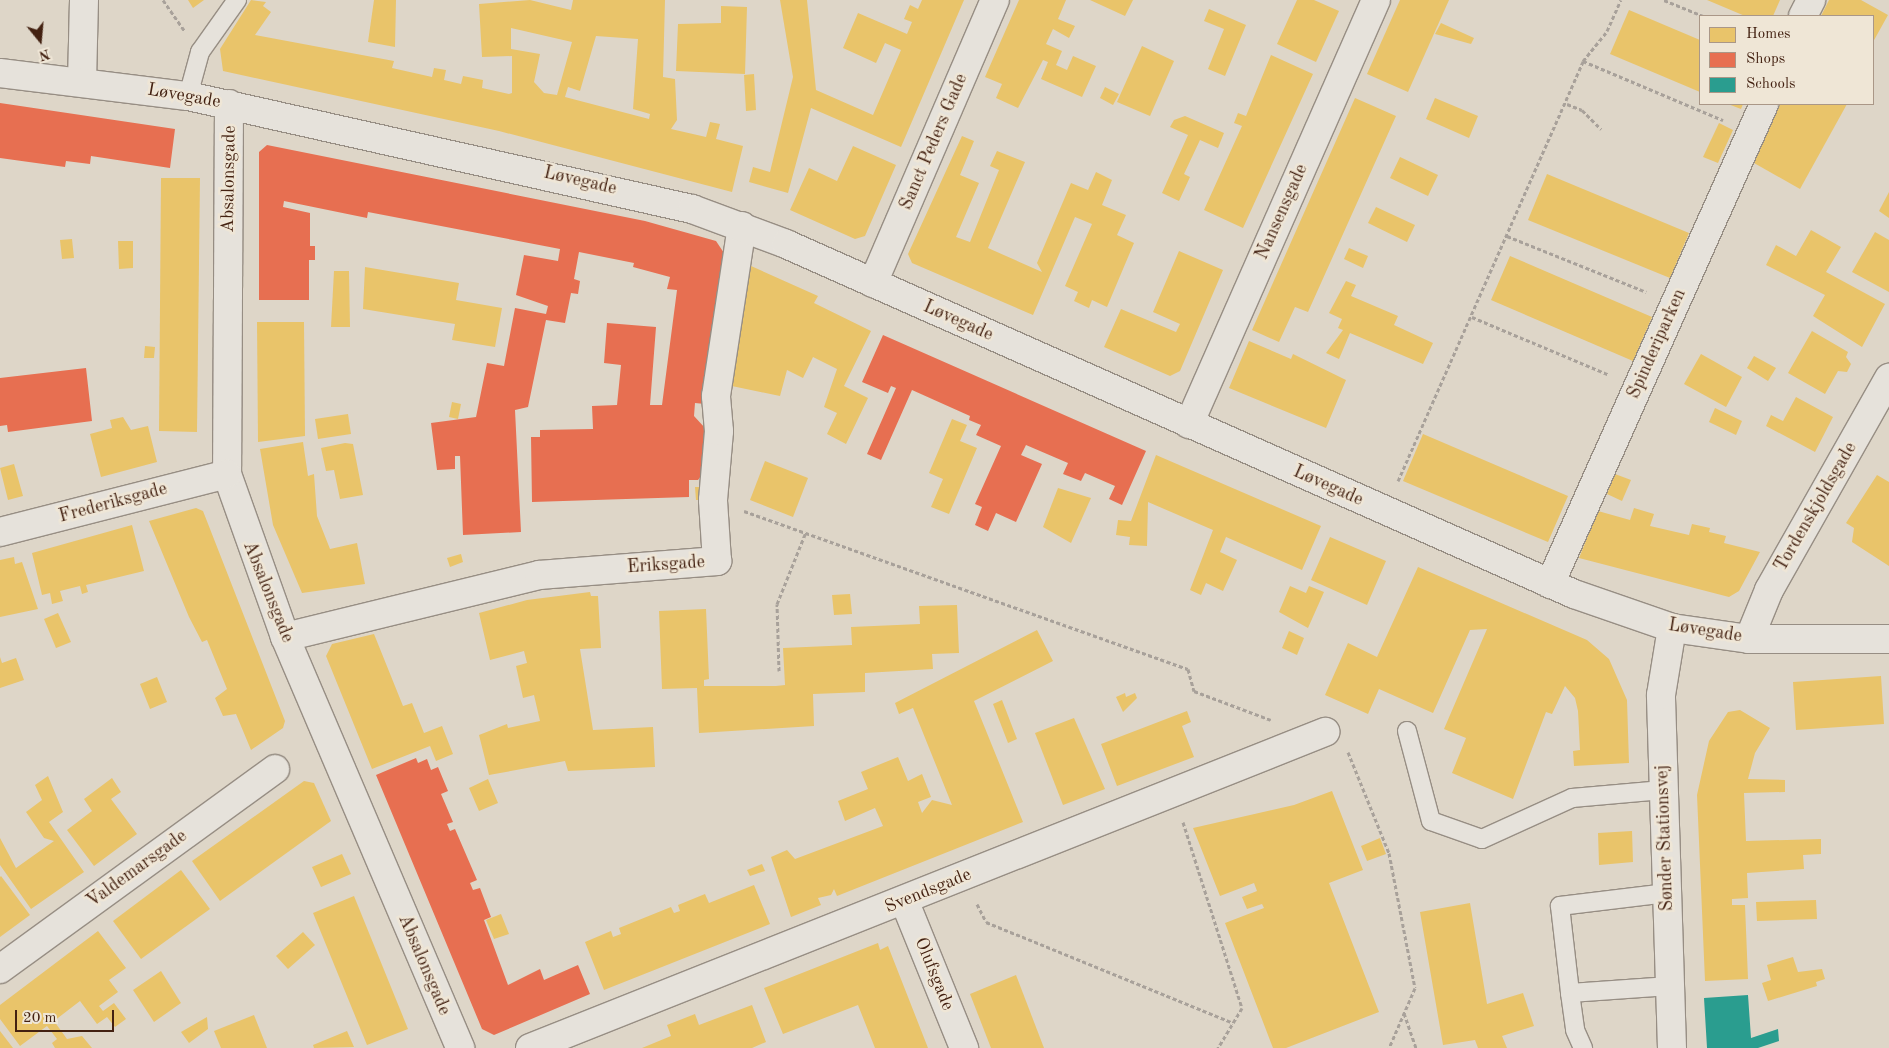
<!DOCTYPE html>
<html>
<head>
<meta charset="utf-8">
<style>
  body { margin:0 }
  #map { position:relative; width:1889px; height:1048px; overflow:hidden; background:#ded6c8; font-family:"Old Standard TT",serif }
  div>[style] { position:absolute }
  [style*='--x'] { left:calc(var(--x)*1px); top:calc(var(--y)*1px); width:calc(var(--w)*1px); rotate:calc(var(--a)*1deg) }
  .homes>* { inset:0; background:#e9c46a }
  .shops>* { inset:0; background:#e76f51 }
  .schools>* { inset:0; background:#2a9d8f }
  .path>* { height:3px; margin-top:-1.5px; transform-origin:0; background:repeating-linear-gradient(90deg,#a8a19a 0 4px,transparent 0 6.5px) }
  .roads { filter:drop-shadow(1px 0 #978e84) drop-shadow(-1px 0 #978e84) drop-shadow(0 1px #978e84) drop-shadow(0 -1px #978e84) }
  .service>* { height:18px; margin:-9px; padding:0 9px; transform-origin:9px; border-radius:9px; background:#e6e2db }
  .minor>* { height:28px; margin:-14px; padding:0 14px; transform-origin:14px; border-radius:14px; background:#e6e2db }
  .tertiary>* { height:28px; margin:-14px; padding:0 14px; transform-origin:14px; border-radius:14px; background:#e6e2db }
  span { translate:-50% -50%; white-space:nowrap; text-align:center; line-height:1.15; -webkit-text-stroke:5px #efe6d6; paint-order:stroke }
  .street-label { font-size:18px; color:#432111 }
  .legend { position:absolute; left:1699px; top:15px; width:175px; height:90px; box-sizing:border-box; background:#efe6d6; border:1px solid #aa9787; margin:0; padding:6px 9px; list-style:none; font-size:15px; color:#432111 }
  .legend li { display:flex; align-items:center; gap:10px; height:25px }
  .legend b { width:25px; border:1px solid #aa9787 }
  .north { position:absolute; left:15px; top:15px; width:50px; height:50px; -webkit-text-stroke:4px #efe6d6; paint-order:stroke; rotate:163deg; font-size:14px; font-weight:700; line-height:20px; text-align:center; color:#432111 }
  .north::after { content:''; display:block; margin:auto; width:18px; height:22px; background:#432111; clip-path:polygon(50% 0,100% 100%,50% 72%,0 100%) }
  .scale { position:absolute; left:15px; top:1010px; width:99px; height:22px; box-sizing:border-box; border:2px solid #432111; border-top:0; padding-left:6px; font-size:15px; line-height:18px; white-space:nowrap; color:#432111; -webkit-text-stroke:4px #efe6d6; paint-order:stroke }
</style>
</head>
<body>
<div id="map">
  <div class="homes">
    <i style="clip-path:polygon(188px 0,204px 0,193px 8px)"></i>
    <i style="clip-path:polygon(evenodd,251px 0,266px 2px,263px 6px,271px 12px,255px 35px,394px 61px,392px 68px,432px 77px,434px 68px,446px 70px,444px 80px,461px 84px,463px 76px,483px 80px,482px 88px,509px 94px,512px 93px,512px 56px,482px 57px,479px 4px,530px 0,571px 10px,573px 0,665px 0,663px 77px,675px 79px,677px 120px,671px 129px,706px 137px,710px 122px,720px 124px,716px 139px,743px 146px,732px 192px,499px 131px,223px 71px,220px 49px,251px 0,511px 28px,572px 42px,557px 95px,544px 93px,534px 82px,540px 54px,511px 49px,511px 28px,251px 0,596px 36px,638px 39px,633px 109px,650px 114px,649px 119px,565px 97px,568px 87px,580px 91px,596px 36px)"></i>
    <i style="clip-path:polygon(374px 0,396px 0,395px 47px,368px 42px)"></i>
    <i style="clip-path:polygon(780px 0,807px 0,816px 90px,873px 115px,901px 50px,885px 43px,876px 63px,843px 48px,858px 13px,907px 34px,912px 22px,904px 19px,910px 5px,918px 9px,922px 0,964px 0,901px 147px,811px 108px,788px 193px,749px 182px,753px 167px,770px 172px,793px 77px)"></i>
    <i style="clip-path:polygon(1019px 0,1066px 0,1058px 19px,1075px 26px,1069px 38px,1053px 29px,1046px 44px,1062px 51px,1056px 65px,1067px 70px,1073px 56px,1096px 66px,1082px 97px,1041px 79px,1048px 62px,1043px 60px,1018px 108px,996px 98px,1002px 84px,985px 77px)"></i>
    <i style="clip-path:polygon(1090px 0,1133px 0,1125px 16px)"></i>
    <i style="clip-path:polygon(1297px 0,1314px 0,1339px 11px,1316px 62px,1277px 44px)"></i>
    <i style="clip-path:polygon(1400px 0,1449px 0,1408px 92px,1367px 74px)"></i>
    <i style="clip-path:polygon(1707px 0,1780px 0,1773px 16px,1745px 16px)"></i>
    <i style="clip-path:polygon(1829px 0,1861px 0,1888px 15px,1873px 42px,1873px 16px,1821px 16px)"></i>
    <i style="clip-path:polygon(721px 6px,747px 7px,745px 74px,676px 71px,678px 24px,721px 23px)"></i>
    <i style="clip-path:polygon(1209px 9px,1246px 25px,1225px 76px,1208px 69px,1224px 29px,1204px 21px)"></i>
    <i style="clip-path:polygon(1629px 10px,1700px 40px,1700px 92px,1610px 54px)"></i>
    <i style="clip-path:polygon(1441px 23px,1474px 38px,1471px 44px,1435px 34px)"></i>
    <i style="clip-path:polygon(1142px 46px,1174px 61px,1150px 116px,1117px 102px)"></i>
    <i style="clip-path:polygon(1271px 55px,1313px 74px,1243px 228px,1204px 210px,1242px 126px,1234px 123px,1238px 113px,1246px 116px)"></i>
    <i style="clip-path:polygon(754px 74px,756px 110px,746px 111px,744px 75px)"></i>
    <i style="clip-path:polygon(1105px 87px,1119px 94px,1113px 105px,1100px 98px)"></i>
    <i style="clip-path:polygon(1355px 98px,1396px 116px,1308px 312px,1295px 307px,1279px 342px,1252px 330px)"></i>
    <i style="clip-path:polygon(1435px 98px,1478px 116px,1469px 138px,1426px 119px)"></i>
    <i style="clip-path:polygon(1728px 104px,1743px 104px,1741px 109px)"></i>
    <i style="clip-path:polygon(1780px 104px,1847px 104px,1800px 189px,1754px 163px)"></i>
    <i style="clip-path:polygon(1185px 116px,1224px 133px,1218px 148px,1200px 140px,1184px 174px,1190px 177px,1179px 201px,1162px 193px,1188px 135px,1170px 127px,1174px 120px)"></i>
    <i style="clip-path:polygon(1719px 123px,1733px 130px,1718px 163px,1703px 157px)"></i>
    <i style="clip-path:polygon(962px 136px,974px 141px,960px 175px,979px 183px,956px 237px,970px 242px,999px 170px,990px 166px,997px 151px,1025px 162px,988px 248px,1042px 272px,1037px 263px,1071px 183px,1088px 190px,1096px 172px,1112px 180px,1102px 205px,1126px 215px,1117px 235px,1134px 243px,1107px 307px,1092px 300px,1089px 308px,1074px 301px,1078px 292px,1065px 286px,1092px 224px,1075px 217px,1033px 315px,912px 263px,908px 254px)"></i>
    <i style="clip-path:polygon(853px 146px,896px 165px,865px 236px,855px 239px,790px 210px,809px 168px,837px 181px)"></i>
    <i style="clip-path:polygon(1400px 157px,1438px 175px,1428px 196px,1390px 178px)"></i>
    <i style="clip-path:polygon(1547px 174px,1689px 233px,1670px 278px,1528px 220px)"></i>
    <i style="clip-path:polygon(161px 178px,200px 178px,197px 432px,159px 431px)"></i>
    <i style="clip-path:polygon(1889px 192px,1889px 218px,1879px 211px)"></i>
    <i style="clip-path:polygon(1376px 207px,1415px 225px,1407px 242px,1368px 223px)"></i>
    <i style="clip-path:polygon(1811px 230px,1841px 247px,1826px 272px,1885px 304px,1862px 347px,1813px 316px,1825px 295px,1766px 265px,1776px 245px,1796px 256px)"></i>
    <i style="clip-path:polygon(1875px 232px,1889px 240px,1889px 292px,1852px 272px)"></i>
    <i style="clip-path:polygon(72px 239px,74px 258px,62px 259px,60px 240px)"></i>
    <i style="clip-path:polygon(118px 241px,133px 241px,133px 268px,119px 269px)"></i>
    <i style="clip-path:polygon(1349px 248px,1368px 256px,1363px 268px,1344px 259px)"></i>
    <i style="clip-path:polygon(1179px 251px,1223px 270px,1180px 371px,1170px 376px,1104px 347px,1121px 309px,1176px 332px,1180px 324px,1153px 312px)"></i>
    <i style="clip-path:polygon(1510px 256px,1652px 317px,1633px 361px,1491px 300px)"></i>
    <i style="clip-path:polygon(751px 266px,818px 296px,814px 303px,871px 331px,844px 386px,868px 398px,846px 444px,827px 434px,837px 413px,824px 407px,837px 369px,813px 357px,803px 378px,787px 370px,780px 396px,727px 385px,742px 320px,736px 317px)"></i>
    <i style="clip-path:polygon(365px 267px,459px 283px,456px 300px,502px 308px,495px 347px,452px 340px,455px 324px,363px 309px)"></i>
    <i style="clip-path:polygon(334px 271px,349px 271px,350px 327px,331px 327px)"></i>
    <i style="clip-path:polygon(1346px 281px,1356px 285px,1351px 296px,1398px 316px,1394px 325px,1433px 343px,1423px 364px,1350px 333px,1339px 359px,1326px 353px,1343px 330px,1338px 328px,1342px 319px,1329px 313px)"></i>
    <i style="clip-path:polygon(257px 322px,304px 322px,305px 436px,258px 442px)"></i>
    <i style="clip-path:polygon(1812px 331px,1848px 352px,1846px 357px,1851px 364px,1847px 372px,1838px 371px,1825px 394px,1788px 373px)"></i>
    <i style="clip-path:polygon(1249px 341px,1291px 359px,1293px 354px,1346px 380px,1326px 428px,1229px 388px)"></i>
    <i style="clip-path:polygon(145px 346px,155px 347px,154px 358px,144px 358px)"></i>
    <i style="clip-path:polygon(1701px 354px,1742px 377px,1726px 407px,1684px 384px)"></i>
    <i style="clip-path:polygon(1754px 356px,1776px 368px,1768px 381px,1747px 368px)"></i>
    <i style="clip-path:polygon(1796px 397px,1833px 417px,1815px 452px,1766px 426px,1771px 415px,1783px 421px)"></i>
    <i style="clip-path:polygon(452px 402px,461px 404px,458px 419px,449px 417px)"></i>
    <i style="clip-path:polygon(1715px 408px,1742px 421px,1736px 435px,1709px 422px)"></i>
    <i style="clip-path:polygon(348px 414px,351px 434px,318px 439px,315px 419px)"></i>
    <i style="clip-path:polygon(123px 417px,131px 430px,148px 426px,157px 462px,101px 477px,90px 434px,112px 428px,110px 420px)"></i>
    <i style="clip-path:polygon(952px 419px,967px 425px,960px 441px,977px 448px,949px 514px,931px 507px,943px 479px,929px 473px)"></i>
    <i style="clip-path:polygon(1423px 434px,1568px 496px,1548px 542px,1403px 481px)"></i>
    <i style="clip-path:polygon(303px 442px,308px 476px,314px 474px,317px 516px,330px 549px,357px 543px,365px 584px,302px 593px,273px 525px,260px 449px)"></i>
    <i style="clip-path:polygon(345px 443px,353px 444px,363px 495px,340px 499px,334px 470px,326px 471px,321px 448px)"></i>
    <i style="clip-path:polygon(1156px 455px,1321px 526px,1302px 570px,1226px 537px,1220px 552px,1237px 560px,1223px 591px,1206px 583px,1201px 595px,1190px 590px,1213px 530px,1148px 502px,1147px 546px,1129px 545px,1130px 537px,1116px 535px,1118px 520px,1131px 521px)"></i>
    <i style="clip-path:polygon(765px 461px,808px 478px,793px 517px,750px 500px)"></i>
    <i style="clip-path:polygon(14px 464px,23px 496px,8px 500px,0 468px)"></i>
    <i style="clip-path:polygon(1615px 474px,1631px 480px,1622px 501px,1607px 494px)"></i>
    <i style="clip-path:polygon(1877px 475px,1889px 482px,1889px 566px,1852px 542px,1854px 528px,1846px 523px)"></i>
    <i style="clip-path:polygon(695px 487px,705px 487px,706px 500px,696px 500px)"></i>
    <i style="clip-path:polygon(1058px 488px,1091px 498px,1071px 543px,1043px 527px)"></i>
    <i style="clip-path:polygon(196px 508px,203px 511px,285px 721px,283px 728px,251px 750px,236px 714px,223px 716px,215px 698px,227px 689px,207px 640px,202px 642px,189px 617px,149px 521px)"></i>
    <i style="clip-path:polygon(1634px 508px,1654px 514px,1650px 526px,1689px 535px,1692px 524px,1710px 528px,1709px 532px,1726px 536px,1724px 543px,1760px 552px,1739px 591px,1729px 597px,1579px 558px,1598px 511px,1630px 520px)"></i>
    <i style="clip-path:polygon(132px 525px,144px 571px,86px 585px,88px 592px,82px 594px,80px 586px,60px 591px,63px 601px,52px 604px,50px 593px,42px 595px,32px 553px)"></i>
    <i style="clip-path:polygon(1330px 537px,1386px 561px,1367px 605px,1311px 580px)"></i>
    <i style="clip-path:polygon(461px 554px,463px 562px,450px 567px,447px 558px)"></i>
    <i style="clip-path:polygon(14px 557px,15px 564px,22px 562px,38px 609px,0 617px,0 560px)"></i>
    <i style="clip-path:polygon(1418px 567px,1587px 640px,1609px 659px,1627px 700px,1629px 763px,1574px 766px,1573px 751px,1580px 750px,1578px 711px,1575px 698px,1565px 686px,1552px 714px,1546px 712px,1513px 799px,1452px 773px,1466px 738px,1444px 729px,1487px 629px,1470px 630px,1433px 713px,1379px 689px,1368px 714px,1325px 695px,1348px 643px,1377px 657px)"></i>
    <i style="clip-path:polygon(1290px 586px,1306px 593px,1309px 586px,1324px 592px,1308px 628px,1279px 612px)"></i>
    <i style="clip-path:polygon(590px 592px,591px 596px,598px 596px,601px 648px,580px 649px,593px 730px,653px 727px,655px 767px,568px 771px,565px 761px,489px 775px,479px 735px,507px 724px,508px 728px,540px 721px,534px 695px,523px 698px,516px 666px,527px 663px,524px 651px,490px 660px,479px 613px,527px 600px)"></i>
    <i style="clip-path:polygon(850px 594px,852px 614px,834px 615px,832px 595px)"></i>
    <i style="clip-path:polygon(957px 605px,959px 653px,932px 654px,933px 669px,865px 673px,865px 692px,813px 694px,814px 726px,699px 733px,697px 688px,662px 689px,659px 611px,706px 609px,709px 679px,704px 680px,704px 686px,776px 686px,785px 685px,783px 648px,852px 645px,851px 627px,920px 624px,919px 606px)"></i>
    <i style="clip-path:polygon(58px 613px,71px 642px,56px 648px,44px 619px)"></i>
    <i style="clip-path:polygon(1037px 630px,1053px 661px,974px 701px,1023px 822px,837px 896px,834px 889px,831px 895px,818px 898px,821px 905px,791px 917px,771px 857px,787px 850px,795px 859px,883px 826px,875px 808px,845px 821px,838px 801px,868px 789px,861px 772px,898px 757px,908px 781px,922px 774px,931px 797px,918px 802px,922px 813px,932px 800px,952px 805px,913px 708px,899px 714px,895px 703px)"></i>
    <i style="clip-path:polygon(1289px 631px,1304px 638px,1297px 655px,1282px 648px)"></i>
    <i style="clip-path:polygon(374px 634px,403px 706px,412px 703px,424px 733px,442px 726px,453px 754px,436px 761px,430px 746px,372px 769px,326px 656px,332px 644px)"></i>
    <i style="clip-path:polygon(0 657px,2px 663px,16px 658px,24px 680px,0 688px)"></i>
    <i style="clip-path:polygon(1881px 676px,1884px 724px,1796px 730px,1793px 682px)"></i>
    <i style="clip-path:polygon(157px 677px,167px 702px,150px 709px,140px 684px)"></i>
    <i style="clip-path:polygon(1125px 693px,1126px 697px,1135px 693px,1137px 698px,1123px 712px,1116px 697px)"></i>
    <i style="clip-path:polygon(1002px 700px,1017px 739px,1008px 743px,993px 704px)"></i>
    <i style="clip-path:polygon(1740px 710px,1770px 728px,1755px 753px,1748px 779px,1785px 780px,1785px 792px,1744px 793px,1746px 841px,1821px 839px,1821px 854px,1803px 855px,1804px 869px,1747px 873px,1748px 898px,1732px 899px,1732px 905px,1745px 905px,1748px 979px,1705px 981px,1697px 795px,1709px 741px,1728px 712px)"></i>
    <i style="clip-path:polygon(1187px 711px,1191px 722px,1182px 726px,1194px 757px,1117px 786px,1101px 744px)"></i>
    <i style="clip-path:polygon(1074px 718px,1105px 789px,1063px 805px,1035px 733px)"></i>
    <i style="clip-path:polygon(48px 776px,63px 812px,49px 822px,84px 872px,31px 909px,0 865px,0 838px,16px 868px,54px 841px,44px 838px,26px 812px,42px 800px,35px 785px)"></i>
    <i style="clip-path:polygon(112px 778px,121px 792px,111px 799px,137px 834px,94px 866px,67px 830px,92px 811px,84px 799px)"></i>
    <i style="clip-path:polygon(488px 779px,498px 803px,479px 811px,469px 788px)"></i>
    <i style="clip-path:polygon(304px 781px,314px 783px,331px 821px,220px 901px,192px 861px)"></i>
    <i style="clip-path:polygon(1332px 791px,1363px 870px,1329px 883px,1379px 1012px,1286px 1048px,1273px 1048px,1225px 923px,1264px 908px,1262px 904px,1247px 909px,1242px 897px,1257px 891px,1254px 883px,1220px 896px,1193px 828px,1294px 805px)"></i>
    <i style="clip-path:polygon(1632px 831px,1633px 862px,1599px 865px,1598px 833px)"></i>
    <i style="clip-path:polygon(1380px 838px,1386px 854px,1367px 861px,1361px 846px)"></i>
    <i style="clip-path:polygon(342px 854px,351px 874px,321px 887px,312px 867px)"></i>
    <i style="clip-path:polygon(762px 864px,765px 871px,750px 876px,747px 870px)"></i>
    <i style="clip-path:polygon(181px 870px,210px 909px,141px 959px,113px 921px)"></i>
    <i style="clip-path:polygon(1px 876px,30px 915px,0 937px,0 877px)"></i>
    <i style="clip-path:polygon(754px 885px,770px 924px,604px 990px,585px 942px,611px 931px,613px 937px,621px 934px,619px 928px,671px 907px,674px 913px,680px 911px,678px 905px,705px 894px,709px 903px)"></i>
    <i style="clip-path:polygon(354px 896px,408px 1029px,367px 1045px,313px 913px)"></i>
    <i style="clip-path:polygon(1816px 900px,1817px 919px,1757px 921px,1756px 902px)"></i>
    <i style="clip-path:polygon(1470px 903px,1487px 1004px,1523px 993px,1534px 1026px,1502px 1036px,1507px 1048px,1478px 1048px,1475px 1040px,1443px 1045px,1420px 912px)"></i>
    <i style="clip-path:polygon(501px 914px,509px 934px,494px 939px,486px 920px)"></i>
    <i style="clip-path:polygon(98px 931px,126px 968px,109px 980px,118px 992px,99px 1006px,103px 1011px,114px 1003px,126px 1019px,115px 1027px,107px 1017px,97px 1024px,80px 1001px,54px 1021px,67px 1039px,82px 1036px,92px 1048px,55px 1048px,52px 1043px,57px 1039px,47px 1026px,20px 1046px,0 1019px,0 1005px)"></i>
    <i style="clip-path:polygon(303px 932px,315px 945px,288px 969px,276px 956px)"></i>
    <i style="clip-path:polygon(878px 943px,880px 950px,888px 946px,928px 1048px,875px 1048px,858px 1005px,783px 1034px,764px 988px)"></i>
    <i style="clip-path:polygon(1793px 957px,1798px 972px,1822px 969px,1825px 979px,1816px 982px,1817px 986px,1768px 1001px,1762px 983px,1771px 980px,1767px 965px)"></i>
    <i style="clip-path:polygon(161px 971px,181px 1003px,154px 1022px,133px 990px)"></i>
    <i style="clip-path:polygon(1016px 975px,1044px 1048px,991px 1048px,970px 994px)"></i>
    <i style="clip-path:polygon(752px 1005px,766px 1042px,752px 1048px,642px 1048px,671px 1036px,667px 1025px,695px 1014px,699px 1025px)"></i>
    <i style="clip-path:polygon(254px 1015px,267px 1048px,221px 1048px,214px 1031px)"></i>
    <i style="clip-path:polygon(207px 1017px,208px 1029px,189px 1043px,181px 1032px)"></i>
    <i style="clip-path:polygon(0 1031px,13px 1048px,0 1048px)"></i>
    <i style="clip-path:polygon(347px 1031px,354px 1047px,314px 1048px,313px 1045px)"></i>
  </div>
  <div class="shops">
    <i style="clip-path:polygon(0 103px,175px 129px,170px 168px,91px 156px,90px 164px,66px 161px,65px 167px,0 158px)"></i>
    <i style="clip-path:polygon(267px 145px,645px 221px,716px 241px,724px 253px,705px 404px,695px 403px,694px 416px,705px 428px,705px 471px,698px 480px,689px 480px,689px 497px,532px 502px,531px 437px,540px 437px,540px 430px,593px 429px,592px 406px,617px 405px,621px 365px,604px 363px,607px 323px,656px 327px,650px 405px,662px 405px,677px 290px,667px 289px,670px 277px,633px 267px,634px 263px,579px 252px,574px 279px,580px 281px,578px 294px,571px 293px,565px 323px,546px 320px,528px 407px,515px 410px,521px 532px,463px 535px,460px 456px,455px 456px,455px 469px,437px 470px,431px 423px,476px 417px,487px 363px,504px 366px,515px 308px,546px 314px,548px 306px,516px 295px,524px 255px,558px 261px,560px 249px,368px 212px,367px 218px,284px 201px,283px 207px,310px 213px,310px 246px,315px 246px,315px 260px,309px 260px,309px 300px,259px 300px,259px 152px)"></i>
    <i style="clip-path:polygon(883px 335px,1146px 451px,1122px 505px,1109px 499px,1115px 486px,1085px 473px,1081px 481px,1063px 474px,1068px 463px,1026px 445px,1021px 455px,1042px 464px,1016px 522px,996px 513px,988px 531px,975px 525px,982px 507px,975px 504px,1001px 446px,976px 435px,981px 425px,969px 420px,970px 416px,912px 390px,881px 460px,867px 454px,896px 388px,891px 386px,888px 393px,862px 382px)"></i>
    <i style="clip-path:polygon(86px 368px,92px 421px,8px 432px,7px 425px,0 426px,0 378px)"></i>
    <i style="clip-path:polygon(416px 758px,418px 763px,427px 759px,431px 770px,438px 767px,448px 791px,441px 794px,453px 822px,447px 824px,450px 831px,455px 829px,477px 880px,470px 883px,473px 890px,480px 888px,491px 917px,484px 920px,508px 985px,540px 969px,544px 980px,578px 965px,590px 994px,494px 1035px,482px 1029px,376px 775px)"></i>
  </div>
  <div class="schools">
    <i style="clip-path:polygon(1748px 995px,1751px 1038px,1778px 1029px,1779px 1041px,1758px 1048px,1707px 1048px,1704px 998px)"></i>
  </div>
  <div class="path">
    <i style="--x:163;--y:0;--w:37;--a:55"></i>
    <i style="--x:1664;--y:0;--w:42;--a:22.3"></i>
    <i style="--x:1583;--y:61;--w:152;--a:22.9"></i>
    <i style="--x:1567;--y:104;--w:16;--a:22"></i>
    <i style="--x:1582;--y:110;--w:27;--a:45"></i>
    <i style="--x:1507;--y:236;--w:150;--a:21.9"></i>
    <i style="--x:1472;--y:317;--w:149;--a:22.9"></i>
    <i style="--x:1398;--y:481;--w:459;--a:-66.2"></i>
    <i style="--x:1583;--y:61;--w:38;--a:-51"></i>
    <i style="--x:1607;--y:31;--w:34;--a:-66"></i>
    <i style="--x:744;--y:511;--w:471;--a:19.6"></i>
    <i style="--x:1188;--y:669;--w:23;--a:75"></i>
    <i style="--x:1194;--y:691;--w:82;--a:20.6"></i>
    <i style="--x:779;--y:671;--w:67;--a:-91.7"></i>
    <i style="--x:777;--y:604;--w:78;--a:-68.1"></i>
    <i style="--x:1348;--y:752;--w:109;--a:67.9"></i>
    <i style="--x:1389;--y:853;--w:137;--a:79.1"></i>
    <i style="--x:1415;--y:988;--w:65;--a:113.4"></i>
    <i style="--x:1183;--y:822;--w:195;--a:72.4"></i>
    <i style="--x:1242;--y:1008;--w:47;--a:121"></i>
    <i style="--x:977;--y:904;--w:20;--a:63"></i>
    <i style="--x:986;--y:922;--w:267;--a:22.2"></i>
    <i style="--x:1404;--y:1013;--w:37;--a:71"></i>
  </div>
  <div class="roads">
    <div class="service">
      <i style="--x:188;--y:96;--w:46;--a:-74.7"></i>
      <i style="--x:200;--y:52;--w:64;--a:-54.6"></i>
      <i style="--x:1407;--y:731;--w:93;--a:75.1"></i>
      <i style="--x:1431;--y:821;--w:54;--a:19.4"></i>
      <i style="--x:1482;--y:839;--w:99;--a:-24.5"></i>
      <i style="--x:1572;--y:798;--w:91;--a:-5"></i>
      <i style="--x:1667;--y:893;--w:108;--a:173.1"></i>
      <i style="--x:1560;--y:906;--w:88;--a:83.4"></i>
      <i style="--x:1570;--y:993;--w:100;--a:-4"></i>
      <i style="--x:1570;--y:993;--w:37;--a:82"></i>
      <i style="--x:1575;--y:1030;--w:20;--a:66"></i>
    </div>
    <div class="minor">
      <i style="--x:1803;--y:16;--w:18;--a:-63"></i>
      <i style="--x:82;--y:82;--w:82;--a:-88.6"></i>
      <i style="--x:229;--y:104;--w:370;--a:90.3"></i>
      <i style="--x:227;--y:474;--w:173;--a:70.4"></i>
      <i style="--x:285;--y:637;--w:447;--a:66.9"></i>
      <i style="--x:873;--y:283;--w:308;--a:-66.7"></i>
      <i style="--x:1189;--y:424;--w:463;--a:-66.2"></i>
      <i style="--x:0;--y:532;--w:234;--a:-14.3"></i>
      <i style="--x:1550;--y:584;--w:526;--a:-65.97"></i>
      <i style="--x:285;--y:637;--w:261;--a:-13.7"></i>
      <i style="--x:539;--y:575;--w:179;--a:-4.5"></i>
      <i style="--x:717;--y:561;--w:61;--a:-93.8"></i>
      <i style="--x:713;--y:500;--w:69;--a:-85"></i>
      <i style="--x:719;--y:431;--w:35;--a:-95"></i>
      <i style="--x:716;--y:396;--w:172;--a:-81.3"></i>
      <i style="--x:1749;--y:639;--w:53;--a:-67.8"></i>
      <i style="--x:1769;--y:590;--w:244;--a:-60.5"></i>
      <i style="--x:904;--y:900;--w:160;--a:67.9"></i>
      <i style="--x:0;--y:969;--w:340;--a:-36"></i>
      <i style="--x:530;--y:1048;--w:856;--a:-21.68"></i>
    </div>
    <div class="tertiary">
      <i style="--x:0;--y:73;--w:189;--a:7"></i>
      <i style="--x:188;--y:96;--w:517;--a:12.64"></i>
      <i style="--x:692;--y:209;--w:100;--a:20.4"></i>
      <i style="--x:786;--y:244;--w:862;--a:23.95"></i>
      <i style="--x:1574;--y:594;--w:104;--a:19.1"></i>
      <i style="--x:1672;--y:628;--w:78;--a:8.1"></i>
      <i style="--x:1749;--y:639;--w:140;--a:0"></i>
      <i style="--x:1672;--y:1048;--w:353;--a:-91.8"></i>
      <i style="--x:1661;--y:695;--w:68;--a:-80.7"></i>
    </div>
  </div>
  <div class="street-label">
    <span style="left:184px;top:96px;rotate:10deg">Løvegade</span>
    <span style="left:934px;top:142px;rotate:-67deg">Sanct Peders Gade</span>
    <span style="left:229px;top:179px;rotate:-89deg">Absalonsgade</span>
    <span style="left:580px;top:181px;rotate:13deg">Løvegade</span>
    <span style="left:1282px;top:212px;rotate:-66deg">Nansensgade</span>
    <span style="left:958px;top:321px;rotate:24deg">Løvegade</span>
    <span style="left:1657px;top:344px;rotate:-66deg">Spinderiparken</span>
    <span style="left:1328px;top:486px;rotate:24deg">Løvegade</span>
    <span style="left:113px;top:503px;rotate:-15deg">Frederiksgade</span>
    <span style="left:1816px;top:507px;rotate:-60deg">Tordenskjoldsgade</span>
    <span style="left:666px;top:565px;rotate:-4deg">Eriksgade</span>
    <span style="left:268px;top:592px;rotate:68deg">Absalonsgade</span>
    <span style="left:1705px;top:631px;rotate:9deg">Løvegade</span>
    <span style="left:1665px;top:838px;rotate:-92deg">Sønder Stationsvej</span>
    <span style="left:137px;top:869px;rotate:-36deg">Valdemarsgade</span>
    <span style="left:928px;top:891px;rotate:-22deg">Svendsgade</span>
    <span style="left:424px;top:965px;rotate:67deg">Absalonsgade</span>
    <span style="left:934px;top:974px;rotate:68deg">Olufsgade</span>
  </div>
  <ul class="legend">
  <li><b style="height:14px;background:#e9c46a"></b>Homes</li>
  <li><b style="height:14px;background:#e76f51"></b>Shops</li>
  <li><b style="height:14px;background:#2a9d8f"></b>Schools</li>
  </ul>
  <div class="north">N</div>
  <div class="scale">20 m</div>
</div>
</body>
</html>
